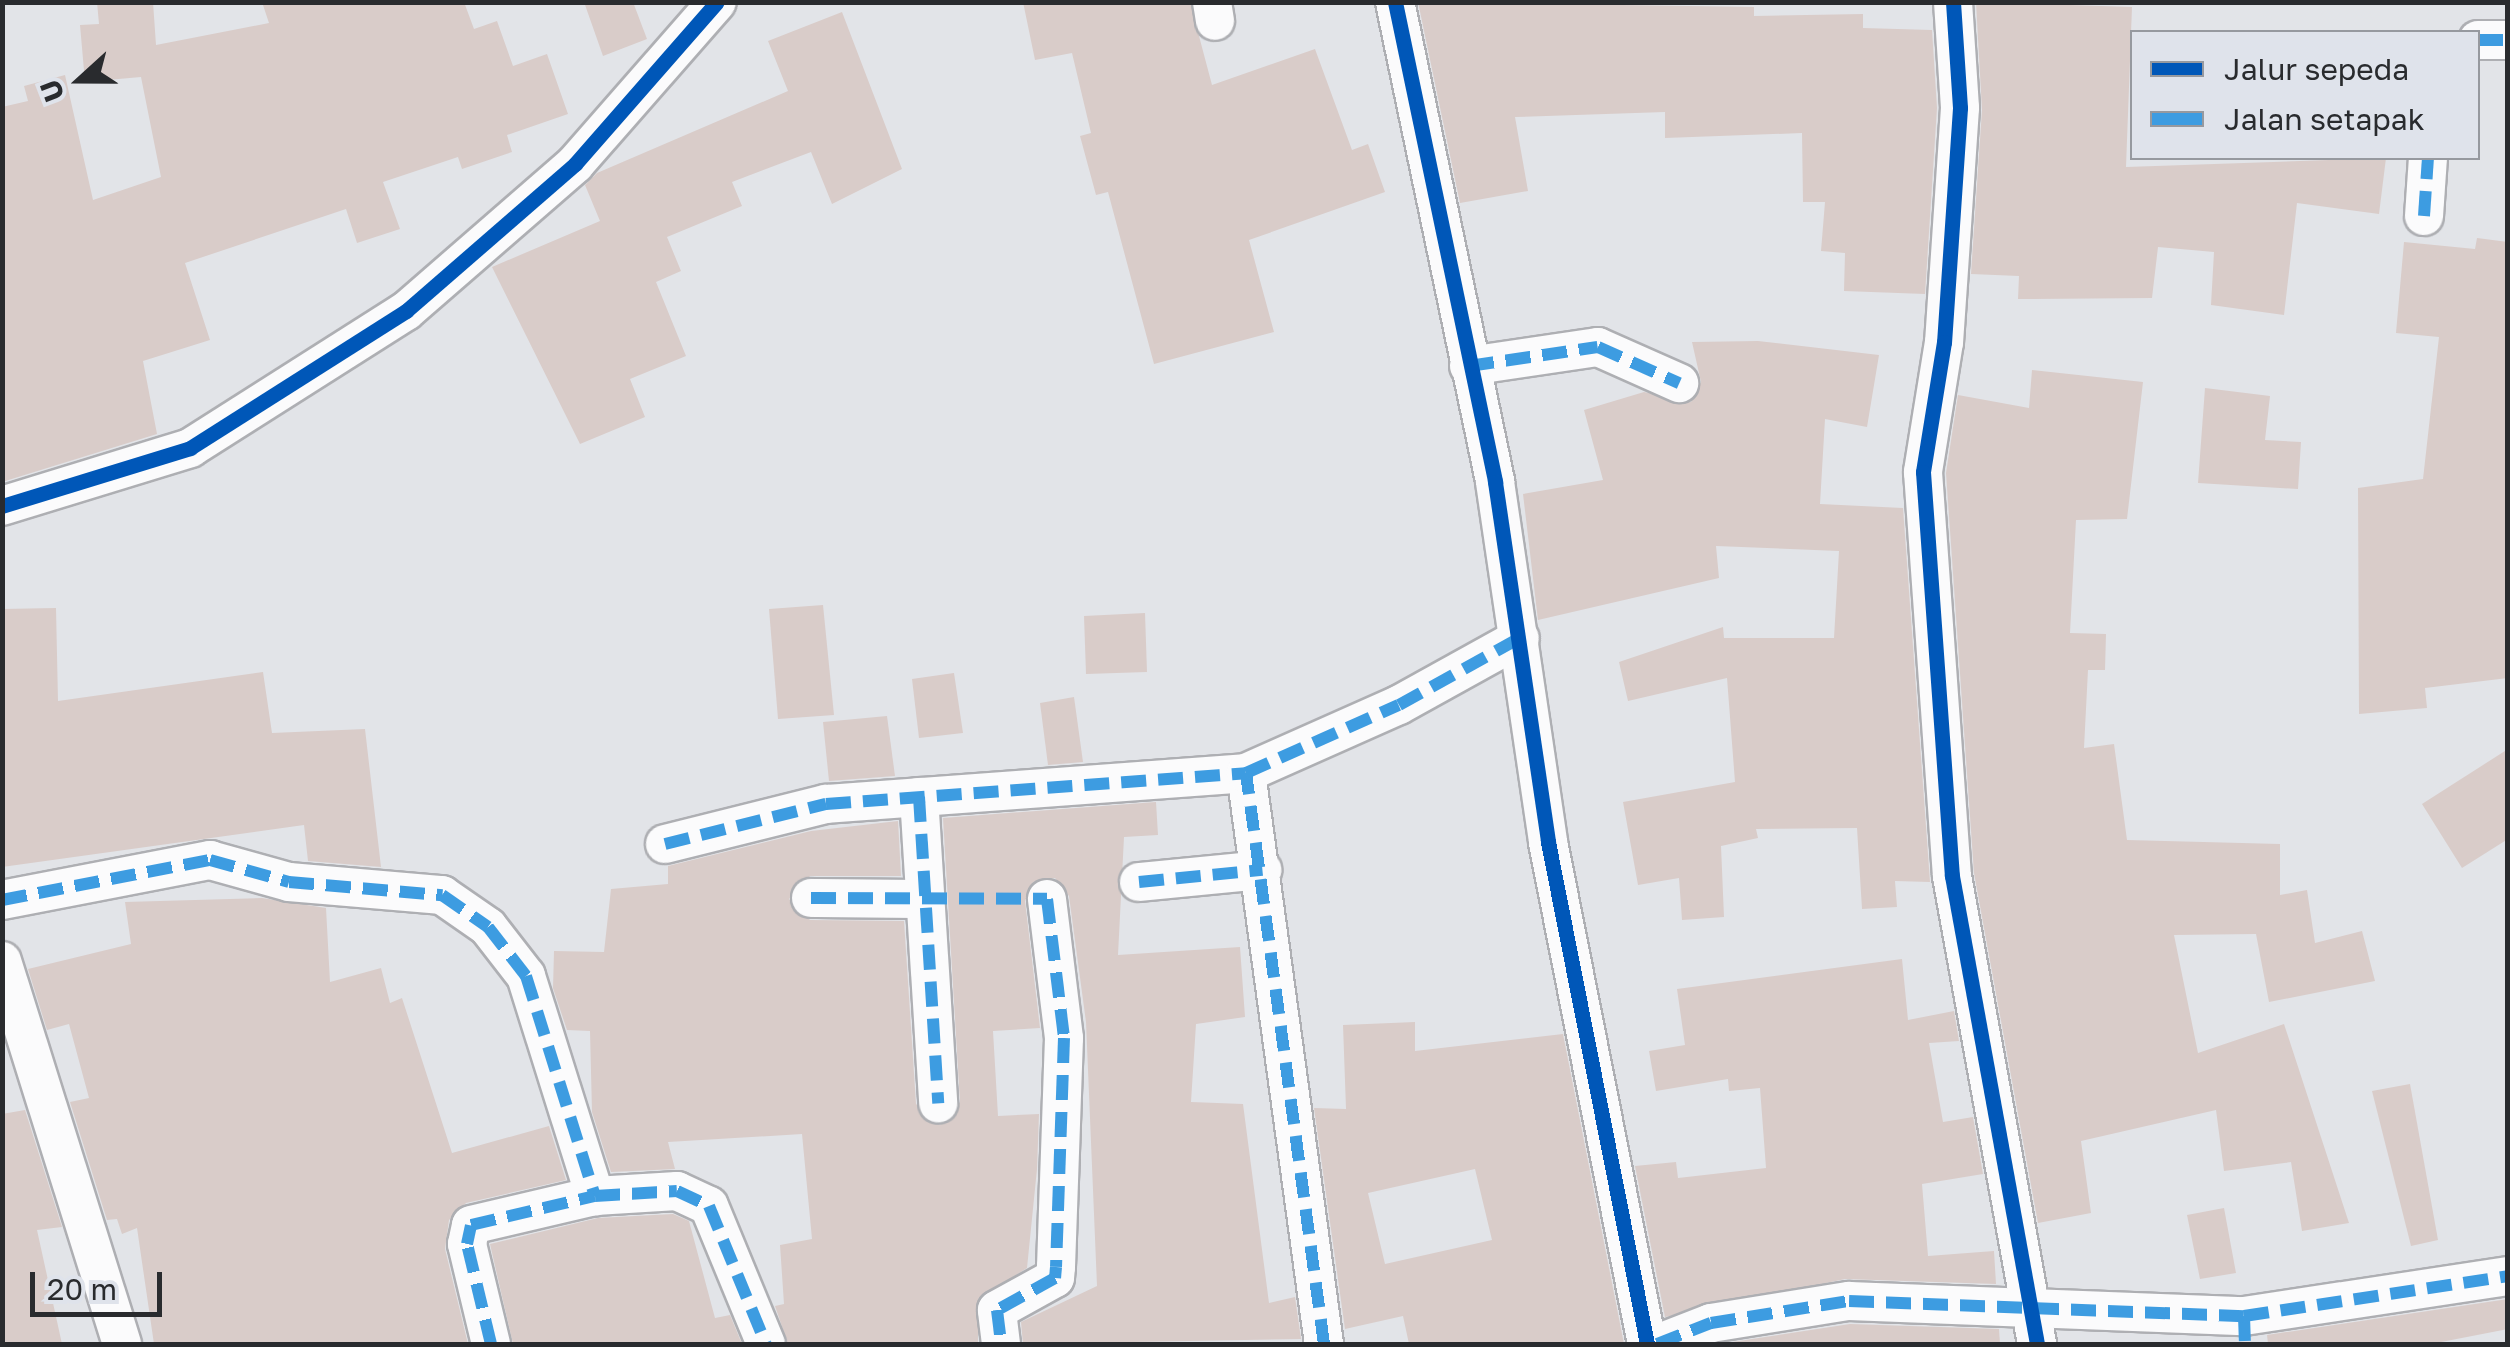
<!DOCTYPE html>
<html>
<head>
<meta charset="utf-8">
<style>
  body { margin:0 }
  #map { position:relative; width:2510px; height:1347px; overflow:hidden; background:#e2e4e8; font-family:"Golos Text",sans-serif }
  div>[style] { position:absolute }
  [style*='--x'] { left:calc(var(--x)*1px); top:calc(var(--y)*1px); width:calc(var(--w)*1px); rotate:calc(var(--a)*1deg) }
  .building>* { inset:0; background:#d9ccc9 }
  .roads { filter:drop-shadow(2px 0 #aeafb3) drop-shadow(-2px 0 #aeafb3) drop-shadow(0 2px #aeafb3) drop-shadow(0 -2px #aeafb3) }
  .minor>* { height:38px; margin:-19px; padding:0 19px; transform-origin:19px; border-radius:19px; background:#fbfbfc }
  .quiet>* { height:12px; margin-top:-6px; transform-origin:0; background:repeating-linear-gradient(90deg,#3d9ce1 0 25px,transparent 0 37px) }
  .cycleway>* { height:15px; margin:-7.5px; padding:0 7.5px; transform-origin:7.5px; border-radius:7.5px; background:#0057b8 }
  span { translate:-50% -50%; white-space:nowrap; text-align:center; line-height:1.15; -webkit-text-stroke:8px #dfe3eb; paint-order:stroke }
  .frame { position:absolute; inset:0; border:5px solid #292b2e; pointer-events:none }
  .legend { position:absolute; left:2130px; top:30px; width:350px; height:130px; box-sizing:border-box; background:#dfe3eb; border:2px solid #96999f; margin:0; padding:12px 18px; list-style:none; font-size:30px; color:#292b2e }
  .legend li { display:flex; align-items:center; gap:20px; height:50px }
  .legend b { width:50px; border:2px solid #96999f }
  .north { position:absolute; left:30px; top:30px; width:100px; height:100px; -webkit-text-stroke:8px #dfe3eb; paint-order:stroke; rotate:249deg; font-size:28px; font-weight:700; line-height:40px; text-align:center; color:#292b2e }
  .north::after { content:''; display:block; margin:auto; width:35px; height:45px; background:#292b2e; clip-path:polygon(50% 0,100% 100%,50% 72%,0 100%) }
  .scale { position:absolute; left:30px; top:1272px; width:132px; height:45px; box-sizing:border-box; border:5px solid #292b2e; border-top:0; padding-left:12px; font-size:30px; line-height:35px; white-space:nowrap; color:#292b2e; -webkit-text-stroke:8px #dfe3eb; paint-order:stroke }
</style>
</head>
<body>
<div id="map">
  <div class="building">
    <i style="clip-path:polygon(97px 2px,153px 2px,156px 45px,269px 23px,262px 2px,464px 2px,474px 29px,497px 21px,513px 66px,547px 54px,568px 114px,507px 135px,512px 152px,462px 169px,458px 157px,383px 182px,400px 229px,357px 243px,346px 209px,185px 263px,210px 340px,143px 361px,157px 434px,2px 482px,2px 107px,28px 101px,24px 86px,65px 75px,93px 200px,161px 177px,141px 77px,85px 82px,80px 25px,99px 24px)"></i>
    <i style="clip-path:polygon(584px 2px,633px 2px,647px 39px,603px 56px)"></i>
    <i style="clip-path:polygon(1023px 2px,1190px 2px,1212px 85px,1315px 49px,1352px 150px,1368px 144px,1385px 192px,1249px 240px,1274px 332px,1154px 364px,1108px 192px,1096px 195px,1080px 136px,1091px 133px,1072px 53px,1035px 60px)"></i>
    <i style="clip-path:polygon(1418px 2px,1754px 7px,1754px 16px,1863px 14px,1863px 28px,1932px 30px,1937px 108px,1925px 294px,1844px 291px,1845px 253px,1821px 251px,1825px 202px,1803px 202px,1802px 133px,1665px 138px,1665px 112px,1515px 117px,1528px 191px,1460px 203px)"></i>
    <i style="clip-path:polygon(1976px 2px,2132px 7px,2126px 167px,2386px 158px,2379px 214px,2297px 203px,2284px 315px,2211px 305px,2214px 252px,2158px 247px,2152px 298px,2018px 299px,2019px 276px,1971px 274px,1982px 110px)"></i>
    <i style="clip-path:polygon(842px 12px,902px 169px,832px 204px,811px 152px,732px 182px,742px 206px,667px 237px,681px 271px,656px 282px,686px 356px,630px 379px,645px 417px,580px 444px,492px 267px,600px 221px,585px 185px,597px 173px,788px 91px,768px 41px)"></i>
    <i style="clip-path:polygon(2477px 238px,2508px 242px,2508px 678px,2425px 688px,2427px 708px,2359px 714px,2358px 488px,2423px 479px,2439px 337px,2396px 333px,2404px 242px,2475px 249px)"></i>
    <i style="clip-path:polygon(1758px 341px,1879px 355px,1867px 427px,1825px 419px,1820px 504px,1903px 508px,1930px 882px,1895px 881px,1897px 907px,1862px 909px,1857px 828px,1756px 829px,1758px 838px,1721px 846px,1724px 917px,1682px 920px,1679px 878px,1638px 885px,1623px 802px,1735px 782px,1727px 678px,1628px 701px,1619px 662px,1723px 627px,1724px 638px,1834px 638px,1839px 551px,1716px 546px,1719px 578px,1538px 620px,1523px 494px,1603px 480px,1584px 410px,1644px 392px,1691px 402px,1701px 382px,1692px 342px)"></i>
    <i style="clip-path:polygon(2032px 370px,2143px 382px,2127px 519px,2076px 520px,2070px 633px,2106px 634px,2105px 670px,2088px 670px,2084px 748px,2114px 744px,2127px 840px,2280px 844px,2280px 895px,2307px 890px,2315px 943px,2362px 931px,2375px 981px,2269px 1002px,2256px 934px,2174px 935px,2198px 1053px,2284px 1024px,2349px 1223px,2302px 1231px,2291px 1162px,2224px 1171px,2216px 1110px,2081px 1141px,2091px 1213px,2038px 1223px,1974px 873px,1946px 473px,1958px 395px,2029px 408px)"></i>
    <i style="clip-path:polygon(2205px 388px,2270px 396px,2265px 440px,2301px 442px,2298px 489px,2198px 483px)"></i>
    <i style="clip-path:polygon(823px 605px,834px 715px,778px 719px,769px 609px)"></i>
    <i style="clip-path:polygon(56px 608px,58px 701px,263px 672px,272px 733px,365px 729px,381px 867px,308px 861px,304px 825px,2px 867px,2px 609px)"></i>
    <i style="clip-path:polygon(1145px 613px,1147px 672px,1086px 674px,1084px 616px)"></i>
    <i style="clip-path:polygon(954px 673px,963px 733px,919px 738px,912px 679px)"></i>
    <i style="clip-path:polygon(1074px 697px,1083px 762px,1048px 765px,1040px 703px)"></i>
    <i style="clip-path:polygon(887px 716px,895px 776px,829px 781px,823px 722px)"></i>
    <i style="clip-path:polygon(2508px 749px,2508px 839px,2462px 868px,2422px 804px)"></i>
    <i style="clip-path:polygon(1156px 802px,1158px 835px,1124px 837px,1118px 955px,1240px 947px,1245px 1017px,1196px 1024px,1191px 1102px,1243px 1104px,1269px 1303px,1295px 1297px,1301px 1339px,1023px 1344px,1021px 1322px,1097px 1286px,1086px 1022px,1069px 896px,1055px 878px,1033px 882px,1025px 901px,1040px 1028px,993px 1031px,998px 1116px,1039px 1114px,1037px 1169px,1027px 1268px,978px 1299px,978px 1344px,788px 1344px,775px 1306px,784px 1304px,780px 1245px,812px 1239px,802px 1134px,668px 1142px,675px 1169px,611px 1172px,592px 1112px,590px 1031px,567px 1030px,553px 988px,554px 951px,604px 952px,611px 889px,668px 884px,668px 866px,811px 831px,898px 821px,901px 876px,810px 876px,789px 899px,810px 920px,904px 921px,916px 1104px,940px 1125px,960px 1102px,943px 818px)"></i>
    <i style="clip-path:polygon(262px 898px,326px 908px,330px 982px,381px 968px,390px 1003px,402px 998px,452px 1153px,549px 1126px,566px 1180px,466px 1203px,449px 1220px,445px 1249px,468px 1344px,154px 1344px,137px 1228px,122px 1234px,117px 1219px,107px 1220px,70px 1102px,89px 1098px,69px 1024px,47px 1030px,28px 969px,131px 944px,125px 902px)"></i>
    <i style="clip-path:polygon(1902px 959px,1908px 1020px,1954px 1011px,1959px 1041px,1929px 1043px,1943px 1122px,1973px 1117px,1983px 1174px,1922px 1184px,1928px 1256px,1994px 1251px,1996px 1284px,1845px 1279px,1665px 1317px,1635px 1166px,1676px 1162px,1678px 1178px,1766px 1168px,1760px 1088px,1729px 1091px,1728px 1079px,1656px 1091px,1649px 1051px,1685px 1045px,1677px 989px)"></i>
    <i style="clip-path:polygon(evenodd,1415px 1022px,1415px 1051px,1563px 1034px,1624px 1344px,1409px 1344px,1403px 1316px,1345px 1329px,1314px 1108px,1346px 1109px,1343px 1025px,1415px 1022px,1475px 1169px,1492px 1240px,1385px 1264px,1368px 1193px,1475px 1169px)"></i>
    <i style="clip-path:polygon(2410px 1084px,2438px 1240px,2411px 1246px,2372px 1091px)"></i>
    <i style="clip-path:polygon(25px 1110px,62px 1227px,37px 1230px,62px 1344px,2px 1344px,2px 1114px)"></i>
    <i style="clip-path:polygon(2224px 1208px,2236px 1273px,2200px 1279px,2187px 1215px)"></i>
    <i style="clip-path:polygon(673px 1214px,689px 1221px,715px 1318px,730px 1315px,742px 1344px,513px 1344px,490px 1244px,598px 1218px)"></i>
    <i style="clip-path:polygon(2508px 1299px,2508px 1329px,2431px 1344px,2268px 1344px,2267px 1335px)"></i>
    <i style="clip-path:polygon(1850px 1324px,1999px 1329px,2000px 1344px,1719px 1344px)"></i>
  </div>
  <div class="roads">
    <div class="minor">
      <i style="--x:1212;--y:2;--w:19;--a:81"></i>
      <i style="--x:1395;--y:2;--w:490;--a:78.2"></i>
      <i style="--x:1495;--y:482;--w:364;--a:81.6"></i>
      <i style="--x:1548;--y:842;--w:512;--a:78.84"></i>
      <i style="--x:1953;--y:2;--w:106;--a:86.2"></i>
      <i style="--x:1960;--y:108;--w:235;--a:93.9"></i>
      <i style="--x:1944;--y:342;--w:132;--a:99.2"></i>
      <i style="--x:1923;--y:472;--w:405;--a:85.9"></i>
      <i style="--x:1952;--y:876;--w:476;--a:79.7"></i>
      <i style="--x:2478;--y:40;--w:30;--a:0"></i>
      <i style="--x:2424;--y:216;--w:58;--a:-86.1"></i>
      <i style="--x:1469;--y:366;--w:130;--a:-8.4"></i>
      <i style="--x:1598;--y:347;--w:89;--a:24"></i>
      <i style="--x:2;--y:506;--w:197;--a:-17.1"></i>
      <i style="--x:190;--y:448;--w:256;--a:-32.4"></i>
      <i style="--x:406;--y:311;--w:224;--a:-41"></i>
      <i style="--x:575;--y:164;--w:215;--a:-48.8"></i>
      <i style="--x:919;--y:797;--w:307;--a:86.4"></i>
      <i style="--x:665;--y:844;--w:166;--a:-14"></i>
      <i style="--x:826;--y:804;--w:421;--a:-4.2"></i>
      <i style="--x:1139;--y:882;--w:124;--a:-5.6"></i>
      <i style="--x:811;--y:898;--w:112;--a:0.5"></i>
      <i style="--x:2;--y:900;--w:212;--a:-10.9"></i>
      <i style="--x:210;--y:860;--w:82;--a:15.6"></i>
      <i style="--x:289;--y:882;--w:154;--a:4.9"></i>
      <i style="--x:442;--y:895;--w:56;--a:34.8"></i>
      <i style="--x:488;--y:927;--w:62;--a:52.2"></i>
      <i style="--x:526;--y:976;--w:231;--a:72.6"></i>
      <i style="--x:2;--y:961;--w:401;--a:72.6"></i>
      <i style="--x:491;--y:1344;--w:103;--a:-103.5"></i>
      <i style="--x:467;--y:1244;--w:19;--a:-78"></i>
      <i style="--x:471;--y:1225;--w:127;--a:-13.2"></i>
      <i style="--x:595;--y:1196;--w:82;--a:-3.5"></i>
      <i style="--x:677;--y:1191;--w:35;--a:25"></i>
      <i style="--x:709;--y:1206;--w:149;--a:67.6"></i>
      <i style="--x:1001;--y:1344;--w:34;--a:-97"></i>
      <i style="--x:997;--y:1310;--w:66;--a:-28.9"></i>
      <i style="--x:1055;--y:1278;--w:11;--a:-85"></i>
      <i style="--x:1056;--y:1267;--w:229;--a:-88"></i>
      <i style="--x:1064;--y:1038;--w:140;--a:-97"></i>
      <i style="--x:1324;--y:1344;--w:576;--a:-97.78"></i>
      <i style="--x:1246;--y:773;--w:167;--a:-24"></i>
      <i style="--x:1399;--y:705;--w:138;--a:-29"></i>
      <i style="--x:1657;--y:1344;--w:58;--a:-21.3"></i>
      <i style="--x:1711;--y:1323;--w:140;--a:-9.1"></i>
      <i style="--x:1849;--y:1301;--w:395;--a:2.2"></i>
      <i style="--x:2244;--y:1316;--w:267;--a:-8.6"></i>
    </div>
  </div>
  <div class="quiet">
    <i style="--x:2478;--y:40;--w:30;--a:0"></i>
    <i style="--x:2424;--y:216;--w:58;--a:-86.1"></i>
    <i style="--x:1469;--y:366;--w:130;--a:-8.4"></i>
    <i style="--x:1598;--y:347;--w:89;--a:24"></i>
    <i style="--x:919;--y:797;--w:307;--a:86.4"></i>
    <i style="--x:665;--y:844;--w:166;--a:-14"></i>
    <i style="--x:826;--y:804;--w:421;--a:-4.2"></i>
    <i style="--x:1139;--y:882;--w:124;--a:-5.6"></i>
    <i style="--x:811;--y:898;--w:236;--a:0.2"></i>
    <i style="--x:1047;--y:899;--w:140;--a:83"></i>
    <i style="--x:1064;--y:1038;--w:229;--a:92"></i>
    <i style="--x:1056;--y:1267;--w:11;--a:95"></i>
    <i style="--x:1055;--y:1278;--w:66;--a:151.1"></i>
    <i style="--x:997;--y:1310;--w:34;--a:83"></i>
    <i style="--x:2;--y:900;--w:212;--a:-10.9"></i>
    <i style="--x:210;--y:860;--w:82;--a:15.6"></i>
    <i style="--x:289;--y:882;--w:154;--a:4.9"></i>
    <i style="--x:442;--y:895;--w:56;--a:34.8"></i>
    <i style="--x:488;--y:927;--w:62;--a:52.2"></i>
    <i style="--x:526;--y:976;--w:231;--a:72.6"></i>
    <i style="--x:2244;--y:1316;--w:28;--a:88"></i>
    <i style="--x:491;--y:1344;--w:103;--a:-103.5"></i>
    <i style="--x:467;--y:1244;--w:19;--a:-78"></i>
    <i style="--x:471;--y:1225;--w:127;--a:-13.2"></i>
    <i style="--x:595;--y:1196;--w:82;--a:-3.5"></i>
    <i style="--x:677;--y:1191;--w:35;--a:25"></i>
    <i style="--x:709;--y:1206;--w:149;--a:67.6"></i>
    <i style="--x:1324;--y:1344;--w:576;--a:-97.78"></i>
    <i style="--x:1246;--y:773;--w:167;--a:-24"></i>
    <i style="--x:1399;--y:705;--w:138;--a:-29"></i>
    <i style="--x:1657;--y:1344;--w:58;--a:-21.3"></i>
    <i style="--x:1711;--y:1323;--w:140;--a:-9.1"></i>
    <i style="--x:1849;--y:1301;--w:395;--a:2.2"></i>
    <i style="--x:2244;--y:1316;--w:267;--a:-8.6"></i>
  </div>
  <div class="cycleway">
    <i style="--x:1395;--y:2;--w:490;--a:78.2"></i>
    <i style="--x:1495;--y:482;--w:364;--a:81.6"></i>
    <i style="--x:1548;--y:842;--w:512;--a:78.84"></i>
    <i style="--x:1953;--y:2;--w:106;--a:86.2"></i>
    <i style="--x:1960;--y:108;--w:235;--a:93.9"></i>
    <i style="--x:1944;--y:342;--w:132;--a:99.2"></i>
    <i style="--x:1923;--y:472;--w:405;--a:85.9"></i>
    <i style="--x:1952;--y:876;--w:476;--a:79.7"></i>
    <i style="--x:2;--y:506;--w:197;--a:-17.1"></i>
    <i style="--x:190;--y:448;--w:256;--a:-32.4"></i>
    <i style="--x:406;--y:311;--w:224;--a:-41"></i>
    <i style="--x:575;--y:164;--w:215;--a:-48.8"></i>
  </div>
  <div class="frame"></div>
  <ul class="legend">
  <li><b style="height:12px;background:#0057b8"></b>Jalur sepeda</li>
  <li><b style="height:12px;background:#3d9ce1"></b>Jalan setapak</li>
  </ul>
  <div class="north">U</div>
  <div class="scale">20 m</div>
</div>
</body>
</html>
